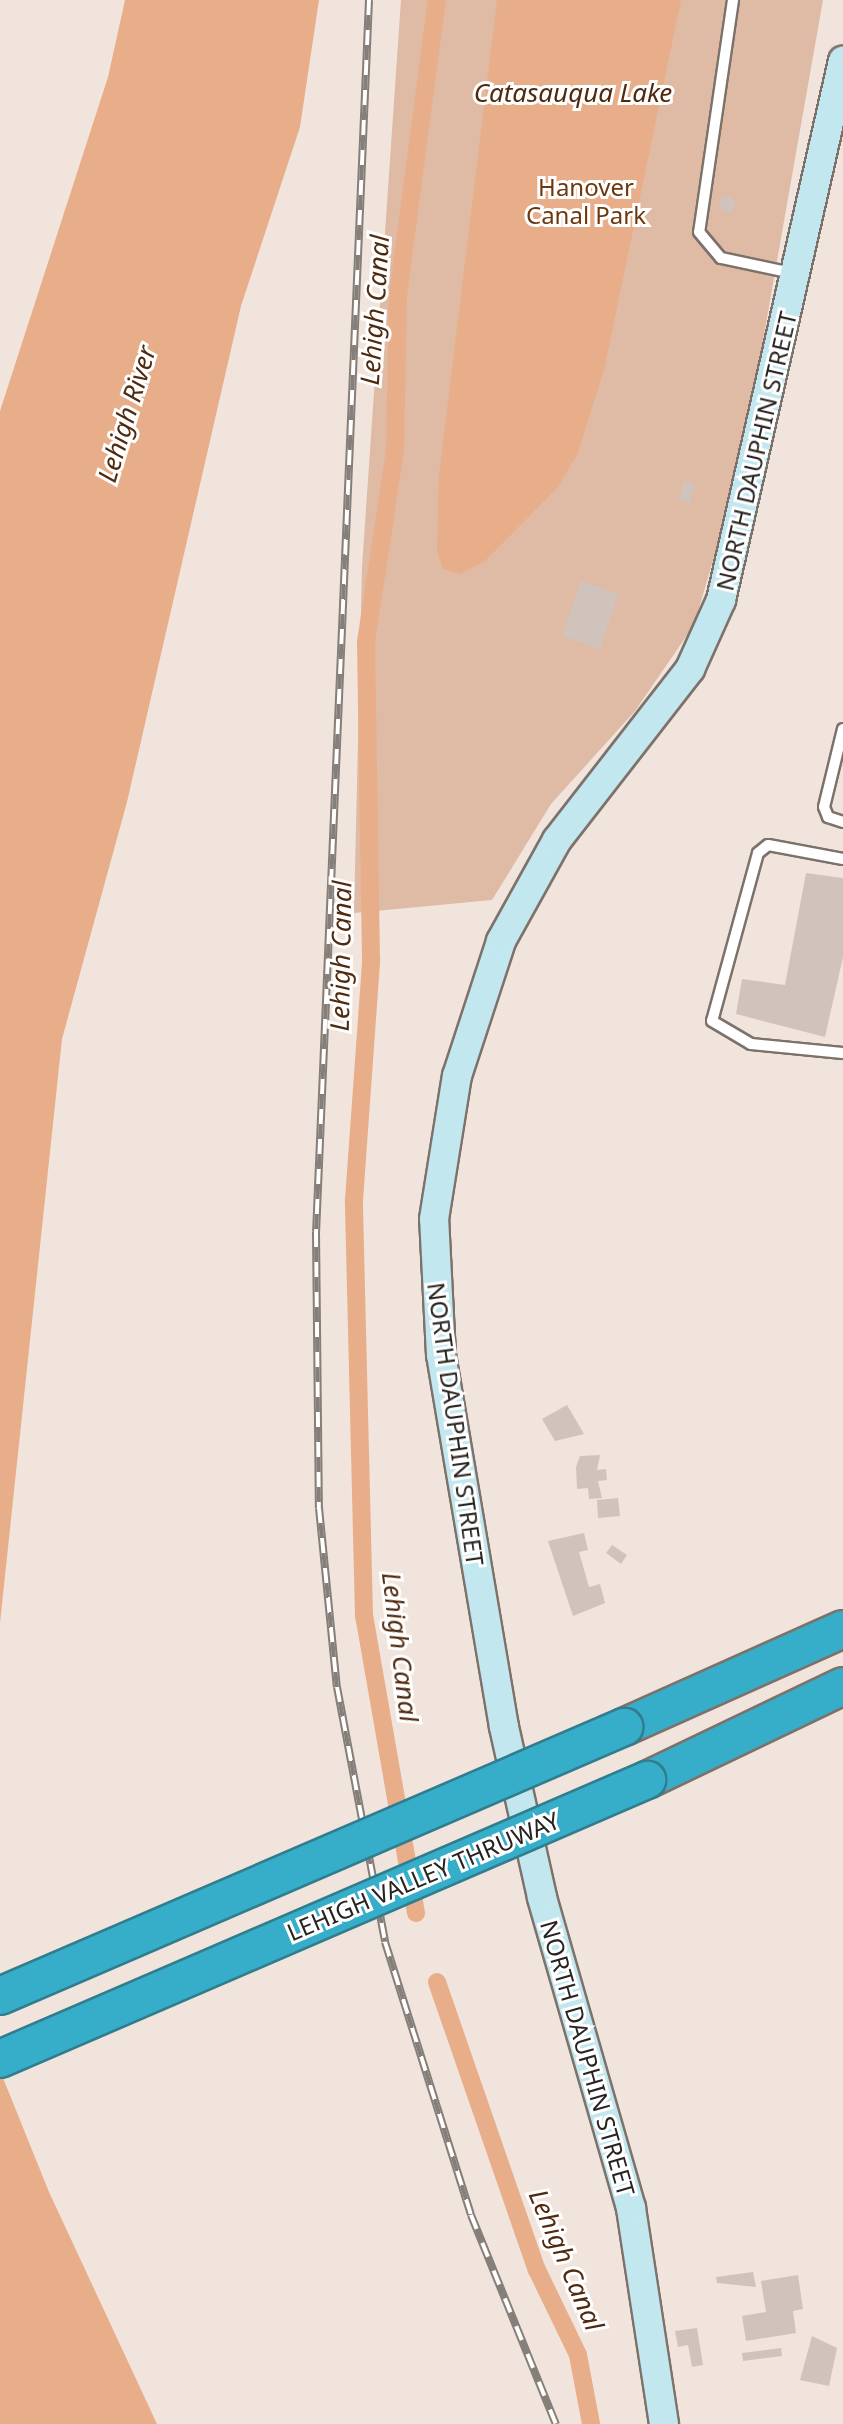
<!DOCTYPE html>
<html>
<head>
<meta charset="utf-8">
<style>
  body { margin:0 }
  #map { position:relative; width:843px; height:2424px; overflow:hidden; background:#f1e4dc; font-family:"Noto Sans",sans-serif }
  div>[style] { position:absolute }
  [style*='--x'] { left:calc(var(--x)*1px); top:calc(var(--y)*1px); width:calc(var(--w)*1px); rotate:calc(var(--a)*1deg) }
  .green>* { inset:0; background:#dfbaa4 }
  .water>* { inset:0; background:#e8ae8a }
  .canal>* { height:18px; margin:-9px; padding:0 9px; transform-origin:9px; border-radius:9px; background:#e8ae8a }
  .building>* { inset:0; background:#d0c3bb }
  .round { border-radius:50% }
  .roads { filter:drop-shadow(2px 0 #7d726b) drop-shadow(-2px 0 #7d726b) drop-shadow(0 2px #7d726b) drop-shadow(0 -2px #7d726b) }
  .lane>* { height:10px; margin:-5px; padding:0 5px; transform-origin:5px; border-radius:5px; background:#fff }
  .secondary>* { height:28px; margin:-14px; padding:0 14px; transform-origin:14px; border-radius:14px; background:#c3e7ef }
  .highway>* { height:36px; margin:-18px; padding:0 18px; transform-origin:18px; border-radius:18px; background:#36aec9 }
  .rail>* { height:8px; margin-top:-4px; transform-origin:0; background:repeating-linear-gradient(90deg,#fff 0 15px,#867e79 0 30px); box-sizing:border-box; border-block:2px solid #867e79 }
  .bridges { filter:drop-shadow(2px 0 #317d8e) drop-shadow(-2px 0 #317d8e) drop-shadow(0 2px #317d8e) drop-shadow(0 -2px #317d8e) }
  .highway-bridge>* { height:36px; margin:-18px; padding:0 18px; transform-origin:18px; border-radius:18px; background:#36aec9 }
  span { translate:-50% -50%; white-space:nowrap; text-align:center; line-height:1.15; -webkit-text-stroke:6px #fff; paint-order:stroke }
  .park-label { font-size:24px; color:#6d380e }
  .street-label { font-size:24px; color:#272320 }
  .water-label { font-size:26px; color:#502a0f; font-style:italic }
</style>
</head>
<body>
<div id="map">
  <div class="green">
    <i style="clip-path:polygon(401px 0,823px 0,741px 465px,694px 625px,635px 711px,551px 804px,492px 900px,354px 913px,362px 567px)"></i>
  </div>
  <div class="water">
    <i style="clip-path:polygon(125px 0,319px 0,300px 127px,241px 306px,127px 802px,62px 1039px,0 1623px,0 411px,108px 77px)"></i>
    <i style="clip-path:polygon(497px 0,681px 0,604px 370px,577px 455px,557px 488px,485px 561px,460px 574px,443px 569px,437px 551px,439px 475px)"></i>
    <i style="clip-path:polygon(0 2039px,3px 2078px,49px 2192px,157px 2424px,0 2424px)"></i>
  </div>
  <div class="canal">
    <i style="--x:416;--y:1913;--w:302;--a:-99.9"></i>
    <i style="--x:364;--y:1616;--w:416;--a:-91.4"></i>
    <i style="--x:354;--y:1200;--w:241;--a:-85.9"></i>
    <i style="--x:371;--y:960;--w:318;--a:-90.9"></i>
    <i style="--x:366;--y:642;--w:193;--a:-81.4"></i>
    <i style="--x:395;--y:451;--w:156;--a:-88.9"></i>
    <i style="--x:398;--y:295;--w:298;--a:-82.5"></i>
    <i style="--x:437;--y:1982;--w:305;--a:70.9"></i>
    <i style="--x:537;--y:2270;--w:94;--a:64.2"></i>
    <i style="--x:578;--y:2355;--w:70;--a:79.3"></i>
  </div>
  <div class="building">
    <i class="round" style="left:719px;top:196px;width:16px;height:16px"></i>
    <i style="clip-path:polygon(684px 481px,695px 484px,690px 503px,679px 500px)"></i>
    <i style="clip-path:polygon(581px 581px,618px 594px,600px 649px,562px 636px)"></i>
    <i style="clip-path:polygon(806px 873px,843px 878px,843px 957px,825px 1037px,736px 1014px,742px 979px,785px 985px)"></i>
    <i style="clip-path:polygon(567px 1405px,584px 1434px,555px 1441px,542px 1419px)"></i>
    <i style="clip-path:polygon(600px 1455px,597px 1470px,606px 1469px,607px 1480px,598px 1481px,602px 1498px,589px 1499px,588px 1488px,577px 1489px,576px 1467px,580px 1456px)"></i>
    <i style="clip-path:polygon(618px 1498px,620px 1516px,598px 1518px,597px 1500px)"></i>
    <i style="clip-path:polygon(584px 1533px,588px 1550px,579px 1552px,589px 1587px,600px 1584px,605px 1603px,573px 1616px,548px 1541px)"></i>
    <i style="clip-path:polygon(612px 1545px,627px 1555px,621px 1564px,606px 1553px)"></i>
    <i style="clip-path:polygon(753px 2272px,756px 2287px,717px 2283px,716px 2277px)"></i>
    <i style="clip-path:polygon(798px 2275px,803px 2309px,793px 2311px,796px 2333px,746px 2341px,742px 2316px,766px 2312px,761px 2281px)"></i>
    <i style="clip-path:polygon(697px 2328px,703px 2365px,692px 2367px,688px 2345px,678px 2347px,675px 2331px)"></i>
    <i style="clip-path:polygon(812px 2336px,837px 2348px,829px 2386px,800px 2380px)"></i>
    <i style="clip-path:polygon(781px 2348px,782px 2356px,743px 2361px,742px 2353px)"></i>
  </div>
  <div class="roads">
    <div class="lane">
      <i style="--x:733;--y:0;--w:234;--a:98.3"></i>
      <i style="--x:699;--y:232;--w:34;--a:50"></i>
      <i style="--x:721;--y:258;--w:73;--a:11.9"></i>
      <i style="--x:843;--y:729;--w:80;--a:103.7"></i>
      <i style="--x:824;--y:807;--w:11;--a:68"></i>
      <i style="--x:828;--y:817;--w:16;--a:18"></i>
      <i style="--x:843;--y:859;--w:76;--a:-169.4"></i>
      <i style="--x:768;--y:845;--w:13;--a:141"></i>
      <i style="--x:758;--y:853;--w:174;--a:105.3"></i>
      <i style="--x:712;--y:1021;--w:45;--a:30.5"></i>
      <i style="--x:751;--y:1044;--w:92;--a:5.6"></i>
    </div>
    <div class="secondary">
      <i style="--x:664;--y:2424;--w:219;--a:-98.7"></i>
      <i style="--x:631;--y:2208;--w:323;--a:-106"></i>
      <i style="--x:542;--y:1897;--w:174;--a:-102.6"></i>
      <i style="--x:504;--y:1727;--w:377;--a:-99.6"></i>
      <i style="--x:441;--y:1355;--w:136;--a:-92.9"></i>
      <i style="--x:434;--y:1219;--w:145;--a:-80.9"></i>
      <i style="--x:457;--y:1076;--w:142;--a:-71.9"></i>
      <i style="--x:501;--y:941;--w:115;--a:-61"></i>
      <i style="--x:557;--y:840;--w:217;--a:-52.1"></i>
      <i style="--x:690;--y:669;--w:76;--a:-65.8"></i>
      <i style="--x:721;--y:600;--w:553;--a:-77.25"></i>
    </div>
    <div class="highway">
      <i style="--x:624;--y:1727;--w:240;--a:-24.1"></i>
      <i style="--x:647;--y:1780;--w:217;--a:-25.6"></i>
    </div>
  </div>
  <div class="rail">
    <i style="--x:369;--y:0;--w:1233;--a:92.46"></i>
    <i style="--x:316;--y:1232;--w:276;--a:89.4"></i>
    <i style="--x:319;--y:1508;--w:180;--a:84.3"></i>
    <i style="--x:337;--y:1687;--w:259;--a:79.3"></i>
    <i style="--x:385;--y:1942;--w:286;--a:72.5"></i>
    <i style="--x:471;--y:2215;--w:226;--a:67.9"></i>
  </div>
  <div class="bridges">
    <div class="highway-bridge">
      <i style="--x:0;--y:1996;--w:680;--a:-23.32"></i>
      <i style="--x:0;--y:2059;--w:705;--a:-23.33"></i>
    </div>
  </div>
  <div class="park-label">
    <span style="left:586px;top:201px">Hanover<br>Canal Park</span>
  </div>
  <div class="street-label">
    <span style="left:756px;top:451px;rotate:-77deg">NORTH DAUPHIN STREET</span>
    <span style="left:456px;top:1424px;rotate:82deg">NORTH DAUPHIN STREET</span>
    <span style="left:423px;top:1876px;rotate:-23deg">LEHIGH VALLEY THRUWAY</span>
    <span style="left:588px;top:2058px;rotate:74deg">NORTH DAUPHIN STREET</span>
  </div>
  <div class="water-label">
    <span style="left:573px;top:93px">Catasauqua Lake</span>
    <span style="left:375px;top:310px;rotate:-86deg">Lehigh Canal</span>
    <span style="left:127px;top:414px;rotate:-73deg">Lehigh River</span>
    <span style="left:341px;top:956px;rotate:-89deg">Lehigh Canal</span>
    <span style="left:400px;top:1647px;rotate:83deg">Lehigh Canal</span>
    <span style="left:566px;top:2260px;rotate:67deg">Lehigh Canal</span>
  </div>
</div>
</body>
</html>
